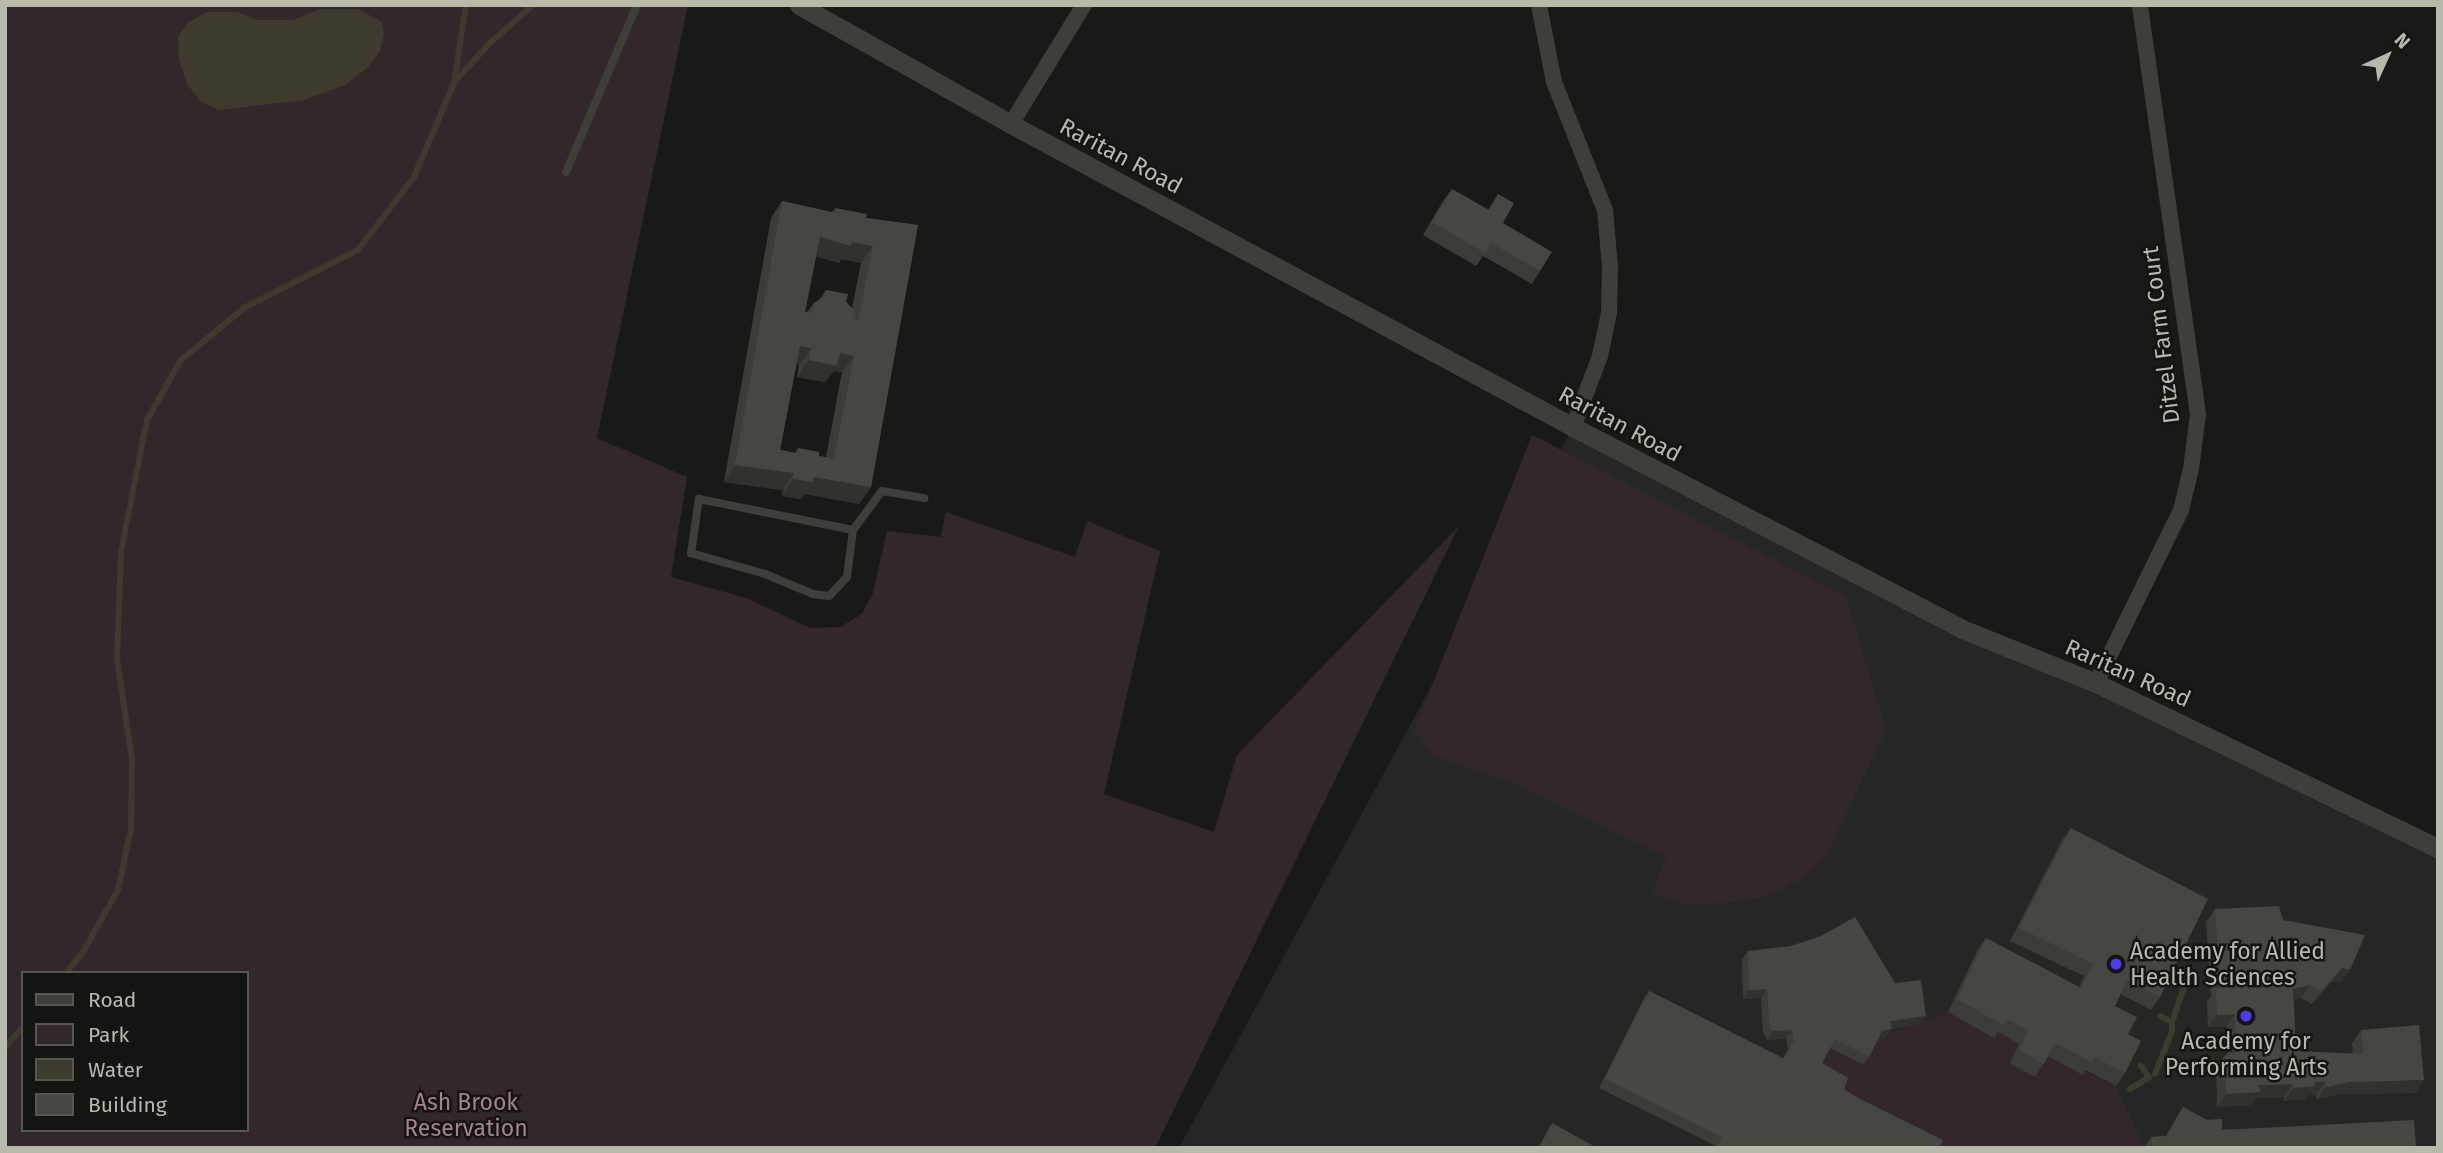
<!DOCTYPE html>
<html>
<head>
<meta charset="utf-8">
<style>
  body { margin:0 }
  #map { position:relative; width:2443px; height:1153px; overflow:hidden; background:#191a18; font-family:"Fira Sans",sans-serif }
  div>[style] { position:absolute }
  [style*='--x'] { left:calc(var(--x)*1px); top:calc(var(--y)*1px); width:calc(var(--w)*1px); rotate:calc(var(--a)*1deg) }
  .built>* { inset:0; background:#262724 }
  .green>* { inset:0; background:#32282c }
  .water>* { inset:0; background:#3e3b2e }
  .stream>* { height:6px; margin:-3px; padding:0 3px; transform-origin:3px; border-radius:3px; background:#3e3b2e }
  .service>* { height:8px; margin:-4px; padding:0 4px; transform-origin:4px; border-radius:4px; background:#3e3f39 }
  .minor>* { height:16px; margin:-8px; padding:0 8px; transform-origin:8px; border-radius:8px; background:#3e3f39 }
  .tertiary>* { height:19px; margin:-9.5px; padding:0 9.5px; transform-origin:9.5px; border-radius:9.5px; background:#3e3f39 }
  .wall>* { inset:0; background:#3c3d39 }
  .shaded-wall>* { inset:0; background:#31322e }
  .building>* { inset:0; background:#464742 }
  .dots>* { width:19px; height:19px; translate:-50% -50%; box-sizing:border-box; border:4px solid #141513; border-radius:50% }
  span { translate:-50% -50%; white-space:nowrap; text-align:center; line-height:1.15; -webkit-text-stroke:5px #141513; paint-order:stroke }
  .street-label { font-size:23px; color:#b8b9ab }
  .poi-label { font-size:23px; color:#b8b9ab }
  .left { translate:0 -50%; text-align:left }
  .park-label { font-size:23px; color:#a38294 }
  .frame { position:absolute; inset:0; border:7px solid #b8b9ab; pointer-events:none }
  .legend { position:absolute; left:21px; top:971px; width:228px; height:161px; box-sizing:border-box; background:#141513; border:2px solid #565750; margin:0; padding:9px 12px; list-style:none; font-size:21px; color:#b8b9ab }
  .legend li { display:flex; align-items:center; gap:14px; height:35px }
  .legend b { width:35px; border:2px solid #565750 }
  .north { position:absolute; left:2352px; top:21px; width:70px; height:70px; -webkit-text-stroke:5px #141513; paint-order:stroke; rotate:45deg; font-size:19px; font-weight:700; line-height:28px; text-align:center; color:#b8b9ab }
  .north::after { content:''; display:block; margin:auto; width:24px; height:32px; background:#b8b9ab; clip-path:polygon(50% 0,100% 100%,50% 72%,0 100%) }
</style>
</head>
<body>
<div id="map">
  <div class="built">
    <i style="clip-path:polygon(1573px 427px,2438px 855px,2438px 1148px,1179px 1148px)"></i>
  </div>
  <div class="green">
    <i style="clip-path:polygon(evenodd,5px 5px,688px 5px,597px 438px,687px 477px,671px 577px,746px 598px,810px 628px,840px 627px,862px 614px,873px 593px,887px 531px,941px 537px,946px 512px,1075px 557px,1087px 521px,1160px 551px,1104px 794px,1214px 832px,1237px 755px,1459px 526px,1155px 1148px,5px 1148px,5px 5px,23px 973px,247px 973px,247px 1130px,23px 1130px,23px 973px)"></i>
    <i style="clip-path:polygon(1532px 435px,1846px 597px,1886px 730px,1826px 856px,1799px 880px,1770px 895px,1725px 903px,1686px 904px,1652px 893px,1666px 857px,1514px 783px,1432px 755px,1421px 737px,1413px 733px)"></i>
    <i style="clip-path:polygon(1948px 1012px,1994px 1037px,1998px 1032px,2116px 1086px,2145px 1148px,1936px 1148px,1816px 1072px,1829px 1048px,1863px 1065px,1876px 1039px)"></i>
  </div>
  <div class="water">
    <i style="clip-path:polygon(321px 9px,358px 9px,382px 22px,384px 34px,380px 51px,368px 67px,345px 85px,304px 100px,220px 110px,201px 102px,187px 84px,179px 60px,178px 36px,189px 22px,207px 12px,237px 12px,257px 20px,293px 20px)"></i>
  </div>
  <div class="stream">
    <i style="--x:455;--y:81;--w:52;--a:-47.4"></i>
    <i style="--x:490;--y:43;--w:57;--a:-41.5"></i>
    <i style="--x:66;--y:973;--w:27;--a:-51"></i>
    <i style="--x:83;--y:952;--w:71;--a:-60.6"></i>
    <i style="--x:118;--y:890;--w:62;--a:-78"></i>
    <i style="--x:131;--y:829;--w:69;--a:-89.2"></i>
    <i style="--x:132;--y:760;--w:103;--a:-98.4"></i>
    <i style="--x:117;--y:658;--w:106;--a:-87.8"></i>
    <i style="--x:121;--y:552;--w:135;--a:-78.9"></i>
    <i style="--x:147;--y:420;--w:69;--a:-60.5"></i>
    <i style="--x:181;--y:360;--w:82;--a:-39.5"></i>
    <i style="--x:244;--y:308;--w:128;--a:-27"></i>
    <i style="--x:358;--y:250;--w:92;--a:-52.5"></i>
    <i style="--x:414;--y:177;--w:102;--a:-66.9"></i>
    <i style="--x:454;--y:83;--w:79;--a:-81.3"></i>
    <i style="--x:2172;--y:1022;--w:42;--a:-70.7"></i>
    <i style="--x:5;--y:1047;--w:27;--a:-48"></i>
    <i style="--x:2155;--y:1074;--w:46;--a:-68.4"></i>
    <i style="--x:2172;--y:1031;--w:9;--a:-90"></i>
    <i style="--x:2172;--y:1022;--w:13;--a:-153"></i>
    <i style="--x:2130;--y:1089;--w:22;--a:-32"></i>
    <i style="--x:2149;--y:1077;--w:14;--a:-126"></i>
  </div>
  <div class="service">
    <i style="--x:566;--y:172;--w:181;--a:-67"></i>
    <i style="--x:699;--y:499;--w:157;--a:11.4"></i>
    <i style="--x:853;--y:530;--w:47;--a:97.3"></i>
    <i style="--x:847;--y:577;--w:26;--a:133"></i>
    <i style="--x:829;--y:596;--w:16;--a:-173"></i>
    <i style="--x:813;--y:594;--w:52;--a:-157.4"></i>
    <i style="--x:765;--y:574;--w:77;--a:-164.2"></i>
    <i style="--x:691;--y:553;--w:55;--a:-81.6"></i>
    <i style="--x:853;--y:530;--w:49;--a:-53.4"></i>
    <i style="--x:882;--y:491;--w:43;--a:9.5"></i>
  </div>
  <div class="minor">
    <i style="--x:1539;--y:5;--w:78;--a:79"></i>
    <i style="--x:1554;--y:82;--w:138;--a:68.3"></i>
    <i style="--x:1605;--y:210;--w:57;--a:85"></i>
    <i style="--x:1610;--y:267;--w:46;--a:91.2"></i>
    <i style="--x:1609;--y:313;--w:44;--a:101.8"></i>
    <i style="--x:1600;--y:356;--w:76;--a:110.8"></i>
    <i style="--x:1011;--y:124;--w:140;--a:-58.5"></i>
    <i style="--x:2096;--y:683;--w:193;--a:-63.8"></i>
    <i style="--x:2181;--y:510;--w:42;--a:-76.3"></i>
    <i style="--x:2191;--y:469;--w:55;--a:-82.7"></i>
    <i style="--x:2198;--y:414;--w:413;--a:-98.1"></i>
  </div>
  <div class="tertiary">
    <i style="--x:799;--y:5;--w:243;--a:29.3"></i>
    <i style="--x:1011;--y:124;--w:638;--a:28.33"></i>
    <i style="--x:1573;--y:427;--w:438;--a:27.4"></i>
    <i style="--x:1962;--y:629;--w:144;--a:21.9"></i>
    <i style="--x:2096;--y:683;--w:380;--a:25.8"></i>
  </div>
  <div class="wall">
    <i style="clip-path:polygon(1452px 189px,1488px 210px,1498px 194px,1503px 223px,1540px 271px,1532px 284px,1483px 256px,1476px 266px,1423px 235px,1443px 201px)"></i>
    <i style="clip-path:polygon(evenodd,782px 201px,832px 212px,835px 208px,866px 218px,918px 225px,871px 487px,859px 504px,805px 494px,801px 499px,782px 496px,783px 490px,724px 482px,771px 218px,782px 201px,816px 256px,839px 263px,841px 259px,861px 263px,852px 308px,846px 302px,826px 290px,819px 300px,814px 303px,807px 312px,805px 312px,816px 256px,782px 201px,796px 364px,799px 365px,797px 377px,825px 382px,834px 371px,842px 372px,826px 457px,819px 456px,798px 448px,795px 453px,780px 450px,796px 364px)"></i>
    <i style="clip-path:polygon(2071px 828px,2160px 997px,2151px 1010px,2120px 994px,2115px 1006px,2128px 1034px,2125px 1073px,2116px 1086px,2086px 1070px,2083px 1075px,2048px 1056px,2035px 1077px,2010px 1063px,2019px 1044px,1998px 1032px,1994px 1038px,1948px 1012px,1977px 951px,1986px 938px,2079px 987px,2084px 976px,2010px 941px,2062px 840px)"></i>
    <i style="clip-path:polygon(2215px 909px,2283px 920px,2341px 983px,2333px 981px,2312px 1004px,2301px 998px,2294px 999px,2296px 1051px,2353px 1054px,2352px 1043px,2361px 1030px,2415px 1093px,2340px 1094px,2317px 1099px,2316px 1095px,2308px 1095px,2305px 1099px,2284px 1101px,2284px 1097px,2256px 1098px,2251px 1105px,2217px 1107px,2216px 1067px,2225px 1055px,2227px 1054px,2226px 1027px,2208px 1027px,2207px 1002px,2211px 996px,2206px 922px)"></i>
    <i style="clip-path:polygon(1748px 951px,1920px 1024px,1891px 1029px,1885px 1038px,1878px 1039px,1869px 1057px,1863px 1065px,1830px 1048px,1822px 1063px,1844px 1089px,1939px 1148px,1715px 1148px,1716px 1146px,1599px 1088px,1643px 1000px,1649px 991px,1783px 1058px,1788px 1049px,1786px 1038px,1767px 1040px,1763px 1031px,1761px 998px,1743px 999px,1742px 959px)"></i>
    <i style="clip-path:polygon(2183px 1107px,2222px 1130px,2416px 1148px,2145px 1148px,2145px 1146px,2151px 1137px,2166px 1136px,2177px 1116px)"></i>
    <i style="clip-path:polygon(1552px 1123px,1597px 1148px,1538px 1148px)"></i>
  </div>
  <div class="shaded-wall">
    <i style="clip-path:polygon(820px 237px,852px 242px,873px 246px,861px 263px,841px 259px,839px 263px,808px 254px)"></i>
    <i style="clip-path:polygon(800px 346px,811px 348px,799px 365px,788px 362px)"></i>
    <i style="clip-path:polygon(840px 353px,854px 356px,842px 372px,834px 371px,825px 382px,797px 377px,809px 360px)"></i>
    <i style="clip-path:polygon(735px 465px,794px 473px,783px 490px,724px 482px)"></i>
    <i style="clip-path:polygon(814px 477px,871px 487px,859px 504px,805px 494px,801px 499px,782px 496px,793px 479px)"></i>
    <i style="clip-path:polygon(2342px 968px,2350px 970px,2341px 983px,2333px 981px,2312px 1004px,2321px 992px)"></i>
    <i style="clip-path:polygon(2310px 985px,2301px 998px,2284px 1002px,2293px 989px)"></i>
    <i style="clip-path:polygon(1767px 989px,1761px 998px,1743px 999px,1749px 990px)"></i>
    <i style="clip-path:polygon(2235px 1014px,2226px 1027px,2208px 1027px,2217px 1015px)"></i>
    <i style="clip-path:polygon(1926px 1016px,1920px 1024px,1884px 1030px,1890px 1021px)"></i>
    <i style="clip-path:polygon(1891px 1029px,1885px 1038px,1876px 1039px,1882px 1031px)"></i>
    <i style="clip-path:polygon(1792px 1030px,1786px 1038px,1767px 1040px,1773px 1031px)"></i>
    <i style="clip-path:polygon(2424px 1080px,2415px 1093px,2340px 1094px,2317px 1099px,2326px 1087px,2349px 1082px)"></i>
    <i style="clip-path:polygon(2315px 1082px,2325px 1082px,2316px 1095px,2308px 1095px,2305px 1099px,2284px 1101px,2293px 1088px)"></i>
    <i style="clip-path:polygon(2293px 1084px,2284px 1097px,2256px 1098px,2251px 1105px,2217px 1107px,2226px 1094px,2259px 1085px)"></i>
  </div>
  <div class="building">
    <i style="clip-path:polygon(1452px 189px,1489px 210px,1498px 194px,1514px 203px,1503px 223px,1552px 252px,1540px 271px,1491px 243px,1485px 253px,1432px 222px)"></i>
    <i style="clip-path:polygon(evenodd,782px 201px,835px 213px,835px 208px,867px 214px,866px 218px,918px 225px,871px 487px,814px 477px,813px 482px,793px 479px,794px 473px,735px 465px,782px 201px,820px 237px,851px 246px,852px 242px,873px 246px,858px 320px,853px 319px,855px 311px,846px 302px,848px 294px,826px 290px,824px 297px,814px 303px,812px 313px,805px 312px,820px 237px,782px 201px,800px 346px,811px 348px,809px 360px,837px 366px,840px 353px,854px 356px,834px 459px,819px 456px,819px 452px,798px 448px,797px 453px,780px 450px,800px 346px)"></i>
    <i style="clip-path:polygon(2071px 828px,2208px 899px,2160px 997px,2127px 980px,2115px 1006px,2137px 1017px,2128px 1034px,2141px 1041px,2125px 1073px,2094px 1057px,2092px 1062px,2055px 1043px,2044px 1064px,2019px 1050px,2028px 1031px,2007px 1019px,2003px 1025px,1957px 999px,1986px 938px,2081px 988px,2093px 964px,2019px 928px)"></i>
    <i style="clip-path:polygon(2279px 906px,2283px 920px,2365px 935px,2350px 970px,2342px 968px,2321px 992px,2310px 985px,2293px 989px,2296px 1051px,2363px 1054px,2361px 1030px,2419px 1025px,2424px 1080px,2349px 1082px,2326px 1087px,2325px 1082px,2315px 1082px,2314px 1086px,2293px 1088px,2293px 1084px,2259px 1085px,2260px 1092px,2226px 1094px,2225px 1055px,2236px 1053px,2235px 1014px,2217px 1015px,2216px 989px,2220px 988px,2215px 909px)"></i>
    <i style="clip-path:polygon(1855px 917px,1895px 983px,1921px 980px,1926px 1016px,1890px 1021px,1891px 1029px,1882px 1031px,1869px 1057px,1835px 1039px,1822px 1063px,1848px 1078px,1844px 1089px,1852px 1095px,1943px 1140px,1939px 1148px,1717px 1148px,1722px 1137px,1605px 1079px,1649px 991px,1784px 1059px,1794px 1041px,1792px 1030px,1773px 1031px,1769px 1022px,1767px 989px,1749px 990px,1748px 951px,1791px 946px,1821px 936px)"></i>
    <i style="clip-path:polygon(2183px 1107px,2207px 1120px,2222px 1119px,2222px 1130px,2414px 1120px,2416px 1148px,2152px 1148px,2151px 1137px,2167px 1136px)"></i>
    <i style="clip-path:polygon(1552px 1123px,1597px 1148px,1539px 1148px)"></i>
  </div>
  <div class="dots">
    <i style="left:2116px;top:964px;background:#483eec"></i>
    <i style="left:2246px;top:1016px;background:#483eec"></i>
  </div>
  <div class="street-label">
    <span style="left:1121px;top:156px;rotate:28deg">Raritan Road</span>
    <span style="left:2161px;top:335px;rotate:-97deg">Ditzel Farm Court</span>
    <span style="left:1620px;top:424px;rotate:28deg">Raritan Road</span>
    <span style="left:2128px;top:673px;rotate:24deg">Raritan Road</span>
  </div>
  <div class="poi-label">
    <span class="left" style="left:2130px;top:964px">Academy for Allied<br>Health Sciences</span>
    <span style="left:2246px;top:1054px">Academy for<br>Performing Arts</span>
  </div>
  <div class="park-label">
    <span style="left:466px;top:1115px">Ash Brook<br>Reservation</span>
  </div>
  <div class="frame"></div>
  <ul class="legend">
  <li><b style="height:9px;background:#3e3f39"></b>Road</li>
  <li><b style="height:19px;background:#32282c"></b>Park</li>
  <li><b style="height:19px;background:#3e3b2e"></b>Water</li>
  <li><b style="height:19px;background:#464742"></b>Building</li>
  </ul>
  <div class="north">N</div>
</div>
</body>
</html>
